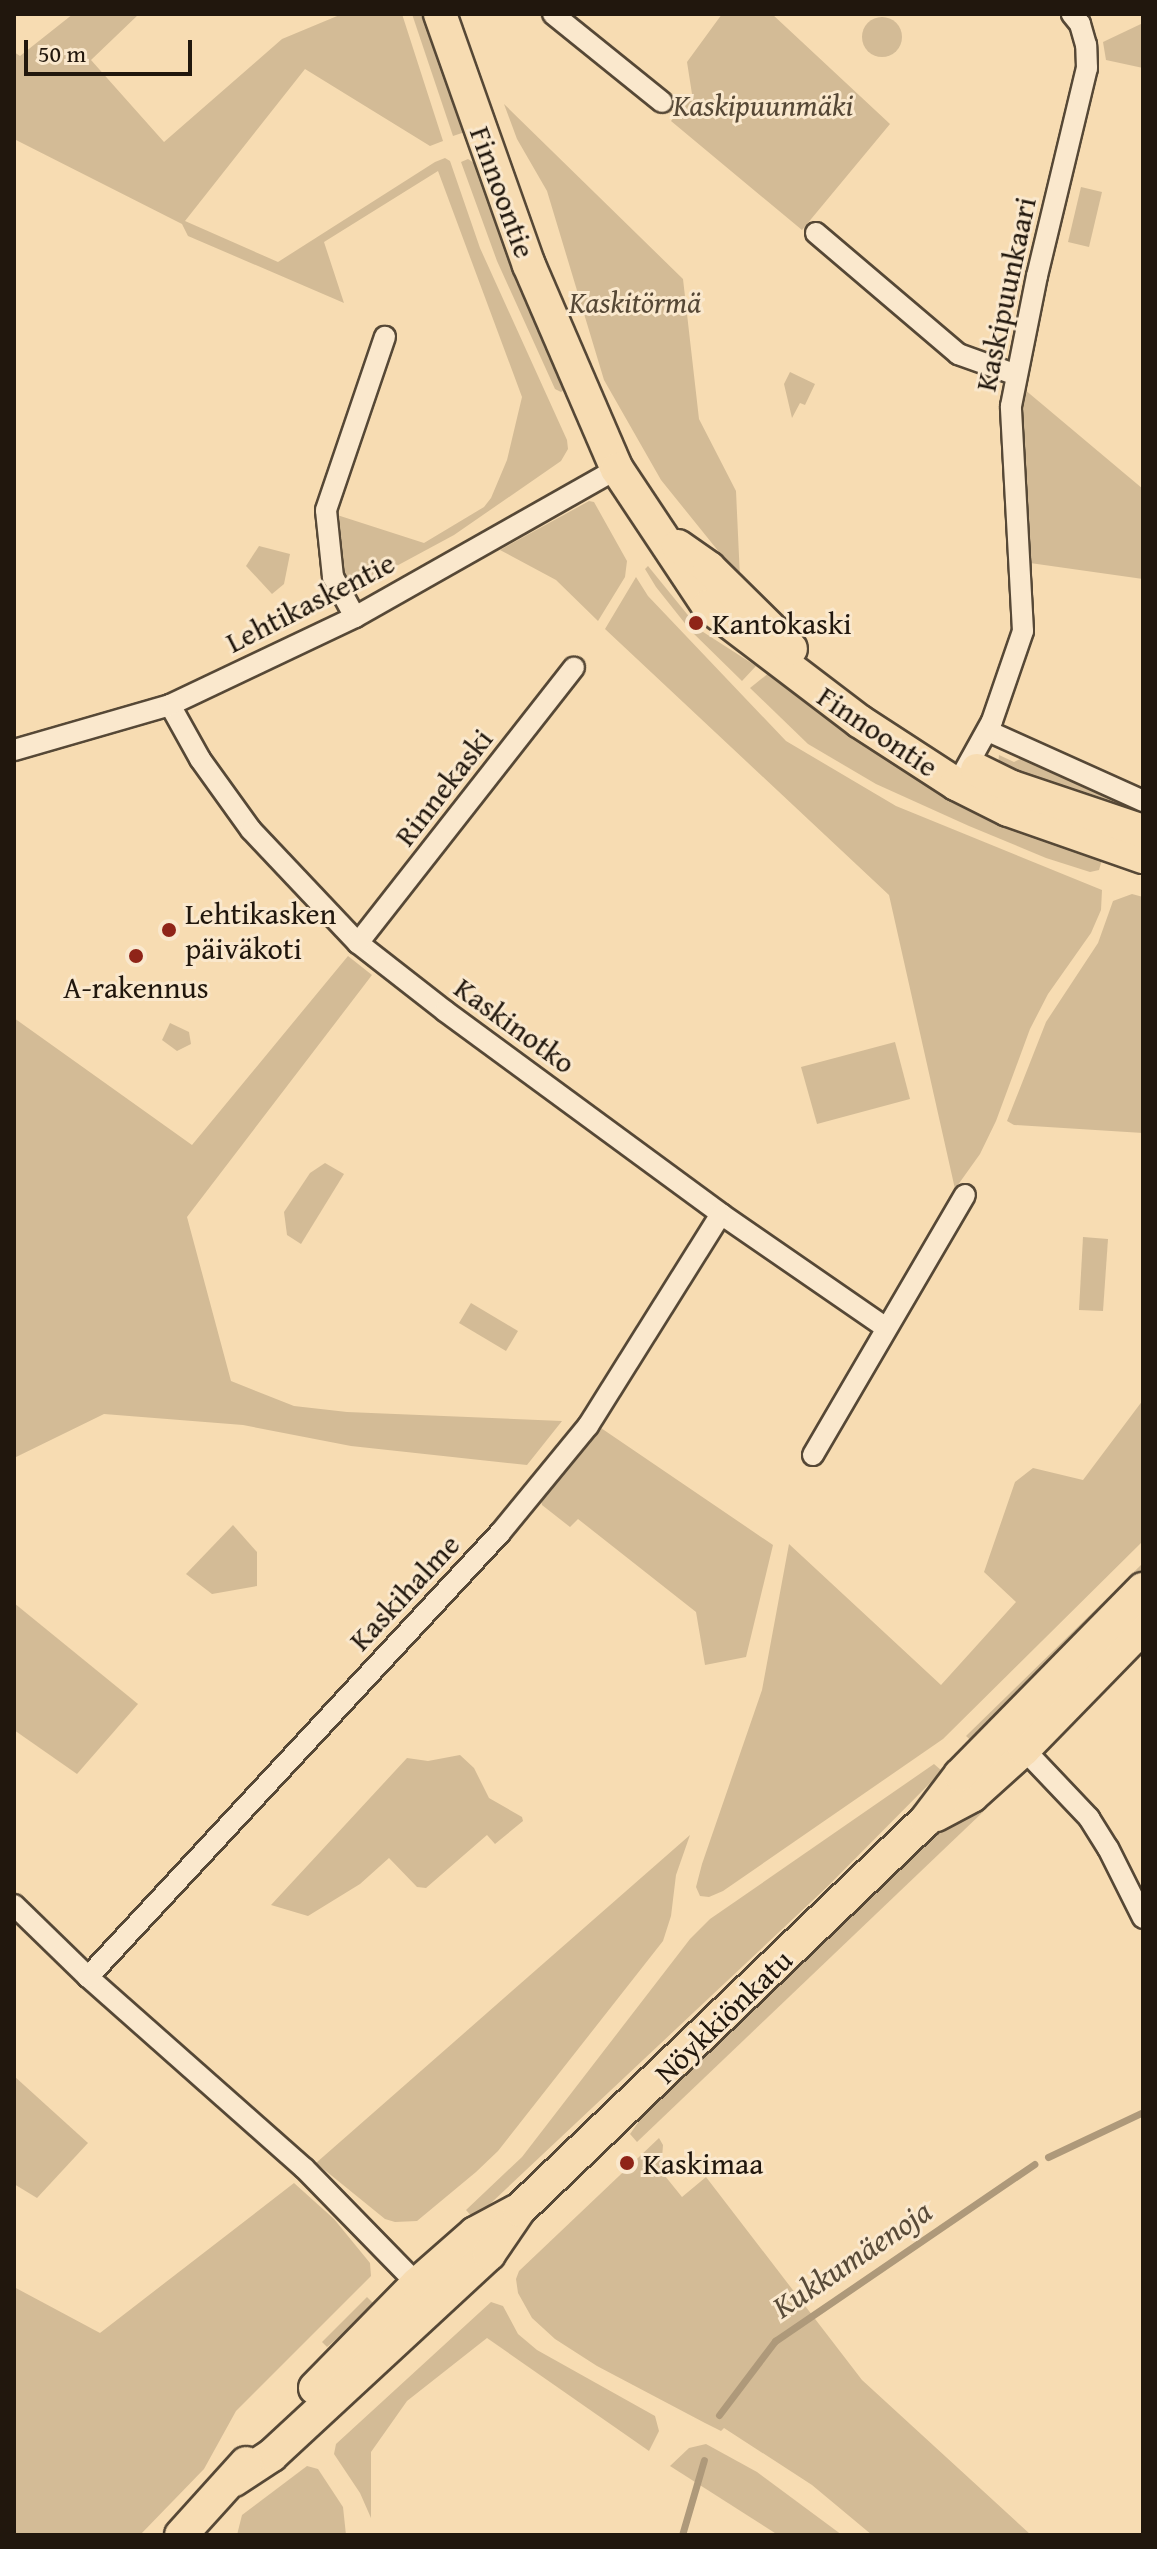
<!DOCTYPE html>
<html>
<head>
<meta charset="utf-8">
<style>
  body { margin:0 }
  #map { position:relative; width:1157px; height:2549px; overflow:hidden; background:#f7dcb2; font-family:"Gentium Book Plus",serif }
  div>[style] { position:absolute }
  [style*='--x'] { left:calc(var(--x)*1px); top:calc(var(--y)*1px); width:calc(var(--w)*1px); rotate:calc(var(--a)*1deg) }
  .green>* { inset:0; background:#d3bb96 }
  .round { border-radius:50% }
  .stream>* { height:7px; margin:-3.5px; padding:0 3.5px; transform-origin:3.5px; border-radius:3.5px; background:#ae997a }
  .roads { filter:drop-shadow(2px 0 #564836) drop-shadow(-2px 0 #564836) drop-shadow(0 2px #564836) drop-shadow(0 -2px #564836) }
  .minor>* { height:20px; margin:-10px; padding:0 10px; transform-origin:10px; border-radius:10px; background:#fae8cd }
  .primary>* { height:32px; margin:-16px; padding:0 16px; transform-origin:16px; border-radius:16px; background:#f7dcb2 }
  .dots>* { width:22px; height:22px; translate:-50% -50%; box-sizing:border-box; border:4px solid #fae8cd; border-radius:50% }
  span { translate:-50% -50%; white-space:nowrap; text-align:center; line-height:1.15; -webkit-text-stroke:6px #fae8cd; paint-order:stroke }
  .park-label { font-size:30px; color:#564836; font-style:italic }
  .street-label { font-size:30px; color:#21170d }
  .poi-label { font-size:30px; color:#21170d }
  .left { translate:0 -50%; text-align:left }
  .water-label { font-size:32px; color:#594b39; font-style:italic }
  .frame { position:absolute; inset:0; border:16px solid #21170d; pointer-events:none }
  .scale { position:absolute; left:24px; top:40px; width:168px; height:36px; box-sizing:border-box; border:4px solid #21170d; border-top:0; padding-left:10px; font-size:24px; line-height:28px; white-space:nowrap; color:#21170d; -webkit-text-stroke:6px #fae8cd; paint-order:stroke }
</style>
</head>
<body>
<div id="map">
  <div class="green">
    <i style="clip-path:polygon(73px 14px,139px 14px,91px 60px,164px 142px,282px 39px,342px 14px,402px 14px,443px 141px,430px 146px,305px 69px,185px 221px,278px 262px,435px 162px,445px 158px,450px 161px,480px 248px,567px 440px,568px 449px,561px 461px,454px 535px,352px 590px,342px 573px,334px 514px,424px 543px,484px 507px,491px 498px,507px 460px,522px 397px,438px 171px,324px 242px,344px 303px,188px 236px,182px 224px,14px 139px,14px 52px,20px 56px)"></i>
    <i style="clip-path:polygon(412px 14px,425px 14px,468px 131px,453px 136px)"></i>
    <i style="clip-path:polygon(722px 14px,772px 14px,890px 124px,802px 230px,671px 121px,692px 94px,687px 62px)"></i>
    <i class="round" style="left:862px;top:17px;width:40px;height:40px"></i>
    <i style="clip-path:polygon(1143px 23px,1143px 68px,1106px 60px,1103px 42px)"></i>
    <i style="clip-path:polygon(504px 104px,683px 279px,699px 419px,736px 491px,740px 578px,661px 480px,604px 380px,547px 191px,517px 139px)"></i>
    <i style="clip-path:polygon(468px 159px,480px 167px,512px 261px,564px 390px,561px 392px,555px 389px,497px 261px,461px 162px)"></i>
    <i style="clip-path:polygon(1081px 187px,1102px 192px,1089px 247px,1068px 242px)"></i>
    <i style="clip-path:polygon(790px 372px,815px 384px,805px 405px,800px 403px,792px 418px,784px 384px)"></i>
    <i style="clip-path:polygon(1024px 389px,1143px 489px,1143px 579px,1030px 563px,1020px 438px)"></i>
    <i style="clip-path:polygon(589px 501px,594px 502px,627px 561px,625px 577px,598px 621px,556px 580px,500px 550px)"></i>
    <i style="clip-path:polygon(259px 546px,290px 554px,284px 584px,272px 594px,246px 566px)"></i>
    <i style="clip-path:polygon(648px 566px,700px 630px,756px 666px,742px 681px,691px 631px,656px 587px,645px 569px)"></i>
    <i style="clip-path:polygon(636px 577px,648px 596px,786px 741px,896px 806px,1102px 890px,1101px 910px,1091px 933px,1048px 994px,1030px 1029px,996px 1121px,980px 1154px,955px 1189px,889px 895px,605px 629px)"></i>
    <i style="clip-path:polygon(775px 668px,1104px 853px,1099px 870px,1090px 872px,1046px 858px,969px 826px,876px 784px,808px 744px,750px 688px)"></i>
    <i style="clip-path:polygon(999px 755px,1014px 762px,1026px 756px,1129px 802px,1126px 819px,998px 766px)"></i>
    <i style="clip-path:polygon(1132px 894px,1143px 897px,1143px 1133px,1014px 1125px,1007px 1121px,1046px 1022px,1098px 943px,1113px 901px)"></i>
    <i style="clip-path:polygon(348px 956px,372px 975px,187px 1217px,231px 1381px,294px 1406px,347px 1412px,562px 1421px,527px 1465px,351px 1446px,243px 1425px,104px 1414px,14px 1458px,14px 1018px,192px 1145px)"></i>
    <i style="clip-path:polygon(170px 1023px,189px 1032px,191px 1044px,177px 1051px,162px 1040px)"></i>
    <i style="clip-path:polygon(895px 1042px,910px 1099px,817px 1124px,801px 1067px)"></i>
    <i style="clip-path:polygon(325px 1163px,344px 1174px,301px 1244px,287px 1235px,284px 1212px,310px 1173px)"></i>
    <i style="clip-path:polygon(1083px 1237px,1108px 1239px,1103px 1311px,1079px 1310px)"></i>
    <i style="clip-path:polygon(471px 1303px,518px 1331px,506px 1351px,459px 1323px)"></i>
    <i style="clip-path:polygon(1143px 1400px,1143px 1541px,943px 1739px,723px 1891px,709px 1897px,700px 1896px,696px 1887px,702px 1864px,762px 1690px,789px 1544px,941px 1685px,1016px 1602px,984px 1572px,1015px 1482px,1033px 1468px,1083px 1480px)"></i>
    <i style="clip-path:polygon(598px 1426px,773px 1545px,746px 1657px,705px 1665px,696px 1612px,578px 1519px,570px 1527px,542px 1505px,538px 1487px)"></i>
    <i style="clip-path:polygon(233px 1525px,257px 1552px,257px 1586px,212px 1594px,186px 1574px)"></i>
    <i style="clip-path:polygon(1143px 1563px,1143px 1576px,975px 1744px,966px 1736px)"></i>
    <i style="clip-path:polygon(14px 1603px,138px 1704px,77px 1774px,14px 1730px)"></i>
    <i style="clip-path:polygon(460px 1755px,474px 1768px,489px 1798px,522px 1817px,523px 1821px,495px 1844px,487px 1835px,426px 1888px,417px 1887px,389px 1858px,360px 1884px,308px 1916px,271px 1905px,407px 1758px,428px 1761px)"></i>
    <i style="clip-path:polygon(934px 1764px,942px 1771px,828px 1886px,474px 2219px,466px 2210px,522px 2157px,690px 1939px,710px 1919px)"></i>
    <i style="clip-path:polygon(974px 1799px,984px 1811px,637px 2142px,630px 2134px,661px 2090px,852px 1908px)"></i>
    <i style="clip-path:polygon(690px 1835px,676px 1875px,671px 1916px,663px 1941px,498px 2151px,476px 2172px,417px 2221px,395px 2222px,385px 2219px,316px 2163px)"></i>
    <i style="clip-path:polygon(14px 2076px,88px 2143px,37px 2198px,14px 2184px)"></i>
    <i style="clip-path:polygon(659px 2138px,663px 2145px,661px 2171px,682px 2197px,706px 2177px,862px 2380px,1031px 2535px,872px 2535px,812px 2485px,724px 2428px,721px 2431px,705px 2423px,597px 2366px,555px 2339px,532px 2318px,518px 2293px,516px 2279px,519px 2271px)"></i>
    <i style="clip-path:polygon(294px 2183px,334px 2219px,370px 2263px,371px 2276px,236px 2411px,204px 2469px,140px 2535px,14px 2535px,14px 2287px,100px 2333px)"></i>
    <i style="clip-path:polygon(367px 2297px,376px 2306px,327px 2347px,322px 2342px)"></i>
    <i style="clip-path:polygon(491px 2302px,503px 2306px,518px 2334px,537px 2350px,655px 2416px,659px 2431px,649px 2451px,487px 2338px,407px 2401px,371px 2452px,371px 2518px,360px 2493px,334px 2454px,336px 2444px)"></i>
    <i style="clip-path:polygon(706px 2444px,757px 2472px,842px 2535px,778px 2535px,670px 2466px,689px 2448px)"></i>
    <i style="clip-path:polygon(307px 2466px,318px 2469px,343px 2507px,346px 2535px,237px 2535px,242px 2515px)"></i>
  </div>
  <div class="stream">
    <i style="--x:1048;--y:2157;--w:105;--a:-25.3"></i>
    <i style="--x:719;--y:2415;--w:93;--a:-52.9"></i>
    <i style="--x:775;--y:2341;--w:314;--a:-34.3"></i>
    <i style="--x:682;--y:2535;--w:78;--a:-73.7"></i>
  </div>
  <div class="roads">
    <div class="minor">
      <i style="--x:553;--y:14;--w:140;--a:38.9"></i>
      <i style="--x:816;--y:233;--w:187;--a:40.4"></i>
      <i style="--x:958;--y:354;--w:59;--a:19.7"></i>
      <i style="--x:355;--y:617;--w:46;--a:-118.8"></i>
      <i style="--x:333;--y:577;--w:67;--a:-96"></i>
      <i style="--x:326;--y:510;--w:183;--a:-71.2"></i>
      <i style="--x:170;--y:705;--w:62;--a:60.9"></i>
      <i style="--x:200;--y:759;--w:87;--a:54.3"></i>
      <i style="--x:251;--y:830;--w:156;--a:46.6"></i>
      <i style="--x:358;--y:943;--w:110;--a:38"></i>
      <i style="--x:445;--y:1011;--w:343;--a:36.3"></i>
      <i style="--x:721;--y:1214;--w:201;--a:34.6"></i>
      <i style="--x:988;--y:731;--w:170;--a:24.3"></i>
      <i style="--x:14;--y:750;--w:162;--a:-16.1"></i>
      <i style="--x:170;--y:705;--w:205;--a:-25.4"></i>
      <i style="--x:355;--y:617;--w:301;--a:-29.5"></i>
      <i style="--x:961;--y:777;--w:64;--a:-61"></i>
      <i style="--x:992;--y:721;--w:95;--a:-71"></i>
      <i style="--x:1023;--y:631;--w:225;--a:-93.1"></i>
      <i style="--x:1011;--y:406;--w:133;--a:-78.7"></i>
      <i style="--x:1037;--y:276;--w:214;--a:-76.5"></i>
      <i style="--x:1087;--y:68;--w:23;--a:-92"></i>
      <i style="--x:1086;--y:45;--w:22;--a:-106"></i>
      <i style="--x:1080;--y:24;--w:13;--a:-129"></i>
      <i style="--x:358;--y:943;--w:350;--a:-51.9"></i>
      <i style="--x:813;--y:1455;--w:301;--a:-59.7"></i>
      <i style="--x:1017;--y:1742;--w:105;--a:46.5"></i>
      <i style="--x:1089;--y:1818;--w:36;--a:58"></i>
      <i style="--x:1108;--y:1848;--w:78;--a:63.4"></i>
      <i style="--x:14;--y:1905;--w:103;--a:44.2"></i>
      <i style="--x:88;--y:1977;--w:288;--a:41.5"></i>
      <i style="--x:304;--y:2168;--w:172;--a:45.7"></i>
      <i style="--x:88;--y:1977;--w:606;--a:-47.14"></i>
      <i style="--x:500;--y:1533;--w:139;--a:-50.6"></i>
      <i style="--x:588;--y:1426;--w:250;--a:-57.9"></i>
    </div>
    <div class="primary">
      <i style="--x:440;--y:14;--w:266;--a:70.5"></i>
      <i style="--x:529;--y:265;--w:222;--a:66.7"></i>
      <i style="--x:617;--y:469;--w:164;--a:56.4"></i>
      <i style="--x:708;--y:606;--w:190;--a:37.3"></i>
      <i style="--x:859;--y:721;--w:116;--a:33"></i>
      <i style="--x:956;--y:784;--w:58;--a:26.6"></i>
      <i style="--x:1008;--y:810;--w:143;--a:19.2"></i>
      <i style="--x:678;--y:546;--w:38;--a:35"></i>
      <i style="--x:709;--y:568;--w:115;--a:44.6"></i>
      <i style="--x:977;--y:770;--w:39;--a:26"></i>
      <i style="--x:1012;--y:787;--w:138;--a:18.6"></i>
      <i style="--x:936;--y:1815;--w:41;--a:-27.8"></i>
      <i style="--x:972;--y:1796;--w:70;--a:-42.1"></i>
      <i style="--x:1024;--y:1749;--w:170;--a:-45.7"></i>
      <i style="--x:315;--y:2388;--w:146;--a:-45.6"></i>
      <i style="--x:417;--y:2284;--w:77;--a:-41.3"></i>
      <i style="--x:475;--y:2233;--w:47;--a:-28.2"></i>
      <i style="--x:234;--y:2480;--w:45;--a:-33.3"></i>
      <i style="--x:272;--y:2455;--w:296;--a:-42.8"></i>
      <i style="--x:489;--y:2254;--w:53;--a:-55.7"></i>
      <i style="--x:519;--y:2210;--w:564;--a:-43.78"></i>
      <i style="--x:926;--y:1820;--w:56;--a:-52.9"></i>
      <i style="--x:960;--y:1775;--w:261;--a:-45.5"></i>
      <i style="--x:181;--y:2535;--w:97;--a:-47.9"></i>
    </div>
  </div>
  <div class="dots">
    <i style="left:696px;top:623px;background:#8f2418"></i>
    <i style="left:169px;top:930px;background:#8f2418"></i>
    <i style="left:136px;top:956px;background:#8f2418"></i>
    <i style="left:627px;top:2163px;background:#8f2418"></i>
  </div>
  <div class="park-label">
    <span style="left:763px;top:105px">Kaskipuunmäki</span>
    <span style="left:635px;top:302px">Kaskitörmä</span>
  </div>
  <div class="street-label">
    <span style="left:503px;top:192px;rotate:70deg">Finnoontie</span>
    <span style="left:1005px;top:294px;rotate:-78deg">Kaskipuunkaari</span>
    <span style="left:310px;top:602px;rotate:-27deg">Lehtikaskentie</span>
    <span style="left:878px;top:731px;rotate:34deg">Finnoontie</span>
    <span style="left:443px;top:787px;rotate:-52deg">Rinnekaski</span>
    <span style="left:515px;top:1025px;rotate:36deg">Kaskinotko</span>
    <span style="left:404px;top:1592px;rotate:-47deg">Kaskihalme</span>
    <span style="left:723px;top:2016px;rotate:-44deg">Nöykkiönkatu</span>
  </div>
  <div class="poi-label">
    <span class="left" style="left:712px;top:623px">Kantokaski</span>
    <span class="left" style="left:185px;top:930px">Lehtikasken<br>päiväkoti</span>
    <span style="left:136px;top:987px">A-rakennus</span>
    <span class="left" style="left:643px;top:2163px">Kaskimaa</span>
  </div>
  <div class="water-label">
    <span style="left:852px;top:2259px;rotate:-34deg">Kukkumäenoja</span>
  </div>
  <div class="frame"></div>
  <div class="scale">50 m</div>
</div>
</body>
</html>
